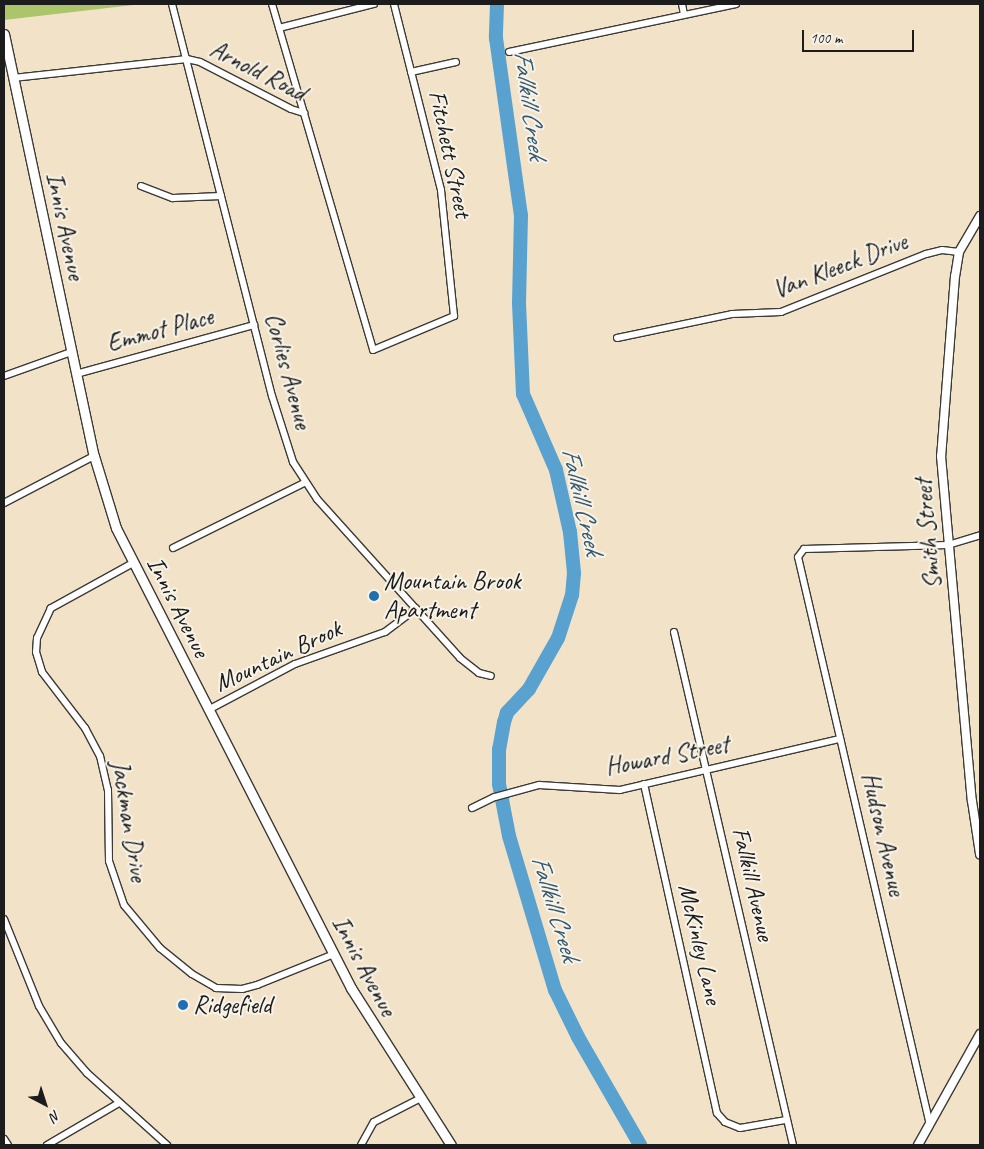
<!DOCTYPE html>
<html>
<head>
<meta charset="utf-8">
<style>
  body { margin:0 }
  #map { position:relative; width:984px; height:1149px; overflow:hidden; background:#f2e3c8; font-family:Caveat,sans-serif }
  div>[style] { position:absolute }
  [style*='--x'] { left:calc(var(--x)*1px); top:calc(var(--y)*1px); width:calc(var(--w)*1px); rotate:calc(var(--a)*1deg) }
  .green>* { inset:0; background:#acc46a }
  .river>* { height:14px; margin:-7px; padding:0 7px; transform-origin:7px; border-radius:7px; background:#59a2d0 }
  .roads { filter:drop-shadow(1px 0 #3c3a36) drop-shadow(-1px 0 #3c3a36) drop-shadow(0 1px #3c3a36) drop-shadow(0 -1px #3c3a36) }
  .minor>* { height:6px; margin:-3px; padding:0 3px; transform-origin:3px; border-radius:3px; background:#fff }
  .tertiary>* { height:8px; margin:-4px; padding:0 4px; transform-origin:4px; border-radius:4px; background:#fff }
  .secondary>* { height:9px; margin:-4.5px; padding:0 4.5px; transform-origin:4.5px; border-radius:4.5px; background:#fff }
  .dots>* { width:14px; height:14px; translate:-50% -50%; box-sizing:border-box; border:2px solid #f7f3e8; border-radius:50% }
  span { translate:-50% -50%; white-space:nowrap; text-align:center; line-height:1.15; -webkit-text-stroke:4px #f7f3e8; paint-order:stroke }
  .street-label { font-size:25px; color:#1c1c1c }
  .poi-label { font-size:25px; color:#1c1c1c }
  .left { translate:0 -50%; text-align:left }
  .water-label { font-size:26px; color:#37586d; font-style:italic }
  .frame { position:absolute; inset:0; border:5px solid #1c1c1c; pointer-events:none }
  .north { position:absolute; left:20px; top:1079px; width:50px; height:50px; -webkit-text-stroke:4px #f7f3e8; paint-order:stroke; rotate:140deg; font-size:14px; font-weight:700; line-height:20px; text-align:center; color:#1c1c1c }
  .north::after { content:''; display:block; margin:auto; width:18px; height:22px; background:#1c1c1c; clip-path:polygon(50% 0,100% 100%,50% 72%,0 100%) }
  .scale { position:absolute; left:802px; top:30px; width:112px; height:22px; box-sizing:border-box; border:2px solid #1c1c1c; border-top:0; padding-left:6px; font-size:15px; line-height:18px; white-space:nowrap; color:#1c1c1c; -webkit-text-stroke:4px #f7f3e8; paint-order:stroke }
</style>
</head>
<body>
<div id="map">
  <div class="green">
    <i style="clip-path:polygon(4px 4px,142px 4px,4px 20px)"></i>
  </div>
  <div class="river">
    <i style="--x:497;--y:4;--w:34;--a:92"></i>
    <i style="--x:496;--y:38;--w:179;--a:82"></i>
    <i style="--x:521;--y:215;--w:88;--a:91.3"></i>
    <i style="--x:519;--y:303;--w:91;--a:87.5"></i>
    <i style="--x:523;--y:394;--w:83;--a:66.5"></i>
    <i style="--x:556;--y:470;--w:64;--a:77.3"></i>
    <i style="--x:570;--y:532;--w:41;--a:84.4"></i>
    <i style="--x:574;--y:573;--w:22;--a:95"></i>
    <i style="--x:572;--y:595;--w:45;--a:108"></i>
    <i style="--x:558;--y:638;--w:59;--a:119.6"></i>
    <i style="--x:529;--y:689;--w:33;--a:133"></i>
    <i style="--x:507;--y:713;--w:9;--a:108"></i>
    <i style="--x:504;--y:722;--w:27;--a:100"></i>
    <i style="--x:499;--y:749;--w:35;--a:90"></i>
    <i style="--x:499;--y:784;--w:53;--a:79.1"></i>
    <i style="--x:509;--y:836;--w:161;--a:73.4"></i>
    <i style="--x:555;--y:990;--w:52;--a:63.9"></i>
    <i style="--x:578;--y:1037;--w:125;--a:60.1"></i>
  </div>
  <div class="roads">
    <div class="minor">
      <i style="--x:172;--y:4;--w:405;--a:75.7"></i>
      <i style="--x:272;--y:396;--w:69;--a:72.3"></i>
      <i style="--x:293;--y:462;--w:44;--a:57"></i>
      <i style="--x:317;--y:499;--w:214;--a:48"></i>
      <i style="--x:460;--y:658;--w:24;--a:38"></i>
      <i style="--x:479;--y:673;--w:12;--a:14"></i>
      <i style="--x:272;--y:4;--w:360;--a:73.7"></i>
      <i style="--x:373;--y:350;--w:88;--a:-22.8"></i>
      <i style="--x:454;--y:316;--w:127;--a:-95.9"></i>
      <i style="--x:441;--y:190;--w:192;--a:-104.2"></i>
      <i style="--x:682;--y:4;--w:10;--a:79"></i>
      <i style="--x:279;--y:28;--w:98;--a:-14.2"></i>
      <i style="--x:509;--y:52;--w:232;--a:-11.9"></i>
      <i style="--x:411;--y:72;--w:46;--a:-12.5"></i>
      <i style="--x:13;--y:78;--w:175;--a:-6.2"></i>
      <i style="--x:187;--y:59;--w:13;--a:13"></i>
      <i style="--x:200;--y:62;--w:102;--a:27.3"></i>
      <i style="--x:291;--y:109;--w:14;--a:17"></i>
      <i style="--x:141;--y:186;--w:34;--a:21"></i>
      <i style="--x:173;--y:198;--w:48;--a:-2.4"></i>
      <i style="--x:617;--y:338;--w:117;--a:-11.8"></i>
      <i style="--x:732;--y:314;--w:49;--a:-2.3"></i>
      <i style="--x:781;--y:312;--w:156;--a:-21.8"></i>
      <i style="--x:926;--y:254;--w:16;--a:-14"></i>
      <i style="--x:942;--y:250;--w:17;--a:7"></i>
      <i style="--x:76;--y:374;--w:185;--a:-15.4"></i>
      <i style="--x:4;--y:376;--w:71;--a:-19.7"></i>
      <i style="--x:4;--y:503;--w:102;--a:-27.6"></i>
      <i style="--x:173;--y:548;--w:146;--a:-26.4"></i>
      <i style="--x:133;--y:563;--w:94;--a:151.2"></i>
      <i style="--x:51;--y:608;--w:33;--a:115"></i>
      <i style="--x:37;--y:638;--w:14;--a:94"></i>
      <i style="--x:36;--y:652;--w:21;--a:73"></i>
      <i style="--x:42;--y:672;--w:71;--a:52.5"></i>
      <i style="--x:85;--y:728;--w:32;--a:62"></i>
      <i style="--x:100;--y:756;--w:35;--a:77"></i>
      <i style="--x:108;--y:790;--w:71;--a:89.2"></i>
      <i style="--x:109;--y:861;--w:46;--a:71.2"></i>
      <i style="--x:124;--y:905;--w:56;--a:50.1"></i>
      <i style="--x:160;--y:948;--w:41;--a:39.1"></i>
      <i style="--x:192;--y:974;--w:28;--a:30"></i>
      <i style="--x:216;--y:988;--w:26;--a:2"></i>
      <i style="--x:242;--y:989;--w:16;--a:-15"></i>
      <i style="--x:257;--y:985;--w:83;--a:-21.9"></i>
      <i style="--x:674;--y:632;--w:527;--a:76.94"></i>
      <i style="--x:208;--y:710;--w:98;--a:-27.9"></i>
      <i style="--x:295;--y:664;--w:96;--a:-19.6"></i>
      <i style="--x:385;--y:632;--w:39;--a:-37"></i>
      <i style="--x:644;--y:784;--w:337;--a:77.5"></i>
      <i style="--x:717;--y:1113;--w:12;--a:48"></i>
      <i style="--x:725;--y:1122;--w:16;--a:22"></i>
      <i style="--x:740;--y:1128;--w:47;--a:-9.9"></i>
      <i style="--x:472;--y:808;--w:25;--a:-26"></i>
      <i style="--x:495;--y:797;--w:46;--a:-15.3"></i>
      <i style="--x:539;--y:785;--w:81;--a:3.5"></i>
      <i style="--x:620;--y:790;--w:226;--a:-13.1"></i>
      <i style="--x:4;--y:919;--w:94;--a:68.1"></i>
      <i style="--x:39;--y:1006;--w:43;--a:59.3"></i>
      <i style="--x:61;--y:1043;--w:40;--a:49"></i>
      <i style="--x:87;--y:1073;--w:108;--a:42"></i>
      <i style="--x:930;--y:1125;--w:583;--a:-103.08"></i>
      <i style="--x:798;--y:557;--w:10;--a:-53"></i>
      <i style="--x:804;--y:549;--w:144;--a:-1.6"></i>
      <i style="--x:948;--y:545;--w:34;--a:-17"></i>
      <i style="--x:4;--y:1139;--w:7;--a:56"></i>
      <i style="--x:47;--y:1145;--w:83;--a:-30.3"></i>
      <i style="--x:361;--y:1145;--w:26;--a:-61"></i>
      <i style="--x:374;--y:1122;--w:53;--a:-27.1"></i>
    </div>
    <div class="tertiary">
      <i style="--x:980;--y:216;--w:42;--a:120.3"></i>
      <i style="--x:959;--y:252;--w:24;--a:99"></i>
      <i style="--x:955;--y:276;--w:181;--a:94.4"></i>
      <i style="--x:941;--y:456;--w:346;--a:84.9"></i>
      <i style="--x:972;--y:801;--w:54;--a:81.4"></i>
      <i style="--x:918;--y:1145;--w:127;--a:-60.8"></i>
    </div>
    <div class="secondary">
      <i style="--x:4;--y:34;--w:431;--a:78"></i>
      <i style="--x:94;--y:456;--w:75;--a:73"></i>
      <i style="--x:116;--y:528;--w:517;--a:62.94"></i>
      <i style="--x:351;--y:988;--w:186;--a:57.5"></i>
    </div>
  </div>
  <div class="dots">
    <i style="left:374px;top:596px;background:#1f6fb2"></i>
    <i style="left:183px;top:1005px;background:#1f6fb2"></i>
  </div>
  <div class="street-label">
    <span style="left:258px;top:71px;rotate:27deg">Arnold Road</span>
    <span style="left:450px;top:154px;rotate:78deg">Fitchett Street</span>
    <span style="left:65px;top:226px;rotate:78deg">Innis Avenue</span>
    <span style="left:840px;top:266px;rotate:-21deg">Van Kleeck Drive</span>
    <span style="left:160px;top:330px;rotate:-15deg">Emmot Place</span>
    <span style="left:288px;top:371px;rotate:75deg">Corlies Avenue</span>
    <span style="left:928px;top:534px;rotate:-95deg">Smith Street</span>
    <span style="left:178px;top:607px;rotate:63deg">Innis Avenue</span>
    <span style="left:278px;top:656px;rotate:-25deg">Mountain Brook</span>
    <span style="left:667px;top:756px;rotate:-11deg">Howard Street</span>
    <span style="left:129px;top:821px;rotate:81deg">Jackman Drive</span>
    <span style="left:883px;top:834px;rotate:77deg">Hudson Avenue</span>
    <span style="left:753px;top:884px;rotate:77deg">Fallkill Avenue</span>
    <span style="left:700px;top:944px;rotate:77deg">McKinley Lane</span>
    <span style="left:364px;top:966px;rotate:62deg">Innis Avenue</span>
  </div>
  <div class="poi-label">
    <span class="left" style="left:384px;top:596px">Mountain Brook<br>Apartment</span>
    <span class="left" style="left:193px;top:1005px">Ridgefield</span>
  </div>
  <div class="water-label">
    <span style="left:530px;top:105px;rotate:82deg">Fallkill Creek</span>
    <span style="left:582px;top:501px;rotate:77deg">Fallkill Creek</span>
    <span style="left:555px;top:908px;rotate:73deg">Fallkill Creek</span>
  </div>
  <div class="frame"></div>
  <div class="north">N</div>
  <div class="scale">100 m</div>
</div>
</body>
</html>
